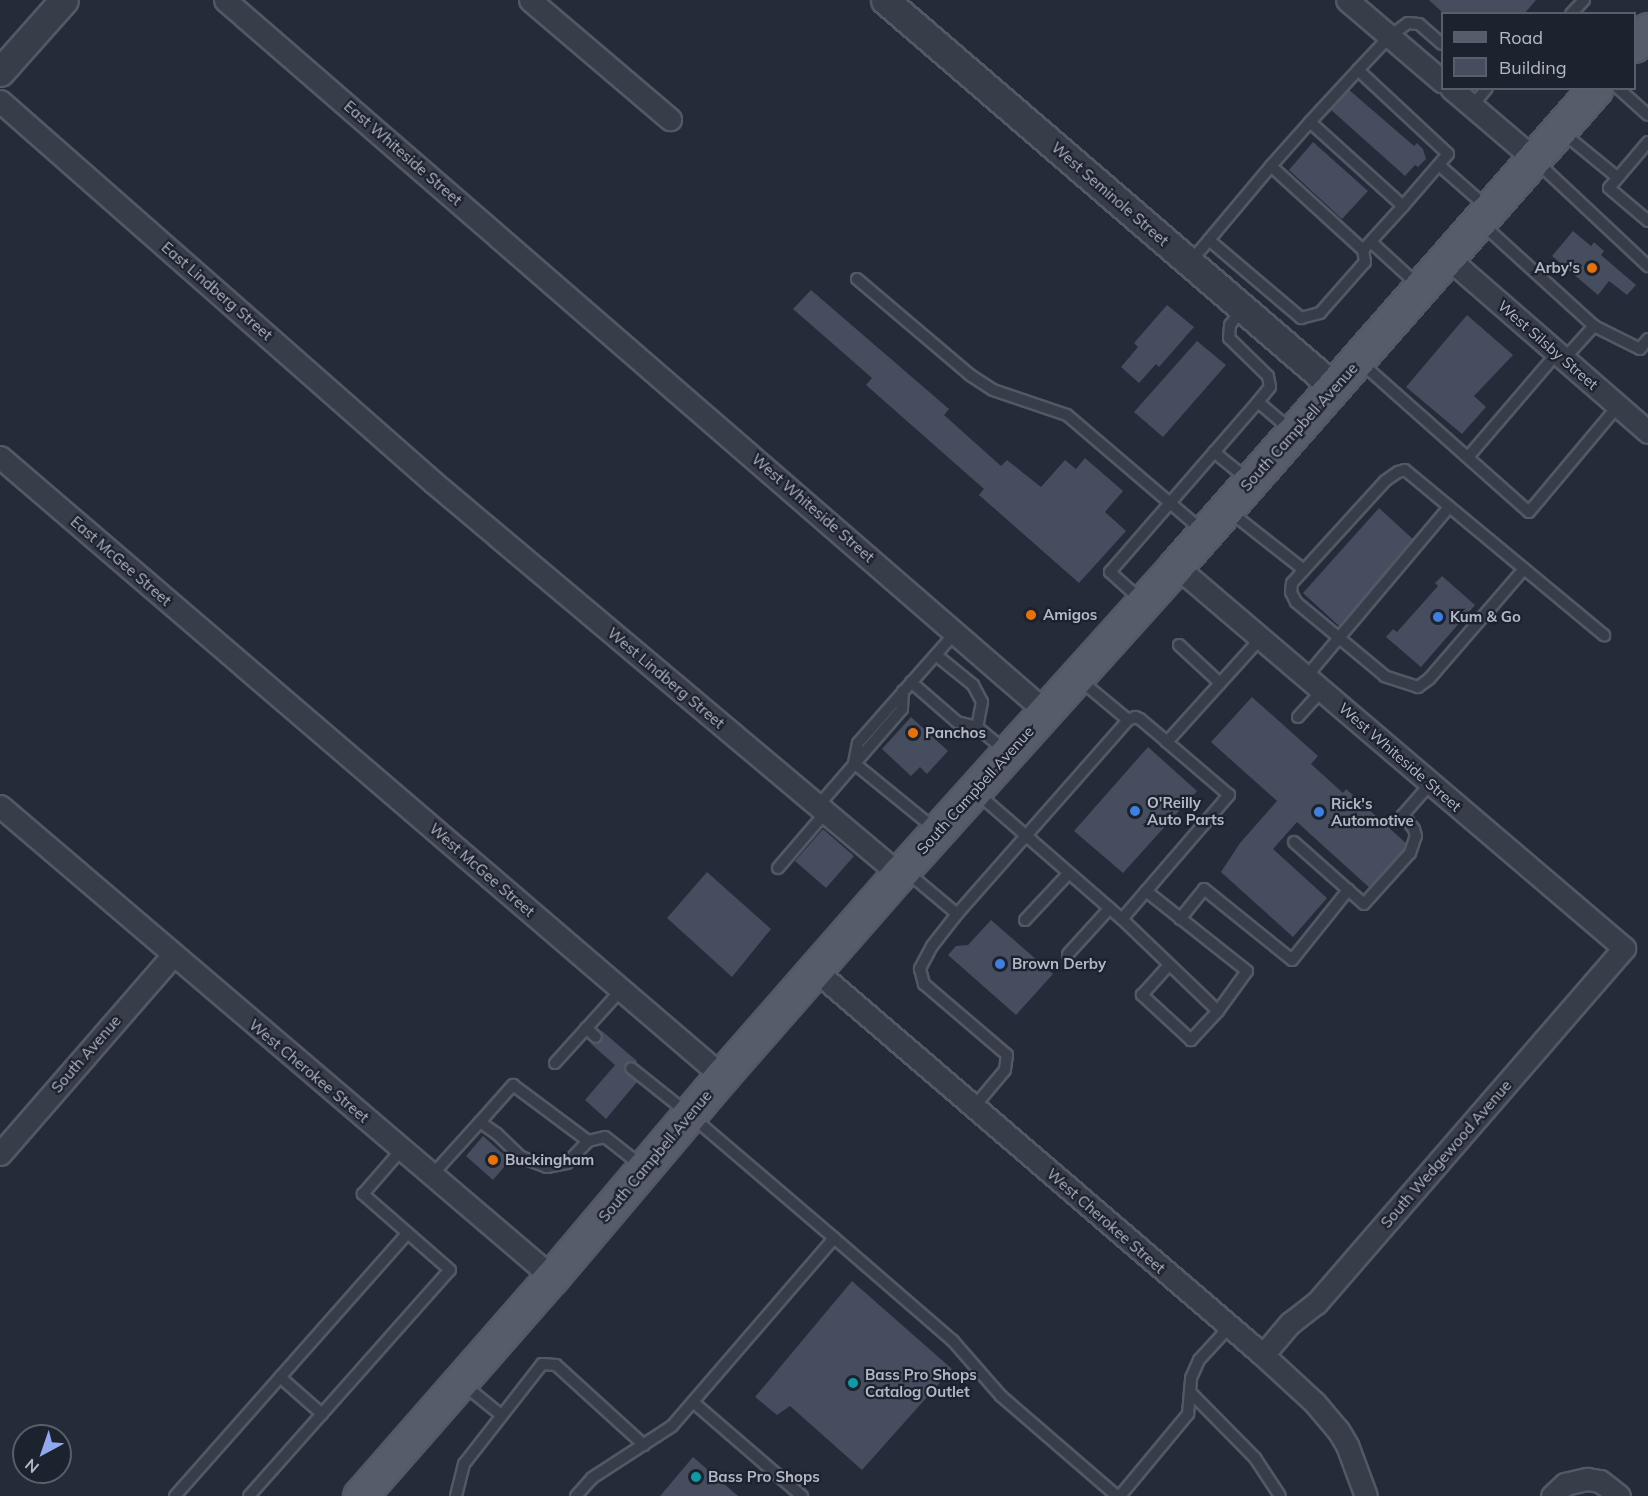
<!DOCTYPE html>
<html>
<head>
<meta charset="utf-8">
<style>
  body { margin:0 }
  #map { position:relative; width:1648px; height:1496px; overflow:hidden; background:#242b39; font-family:Mulish,sans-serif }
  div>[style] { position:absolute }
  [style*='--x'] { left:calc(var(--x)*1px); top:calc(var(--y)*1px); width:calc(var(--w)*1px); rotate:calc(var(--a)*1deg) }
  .building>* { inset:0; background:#464d5e }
  .roads { filter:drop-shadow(2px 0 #535865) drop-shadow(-2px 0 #535865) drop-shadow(0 2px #535865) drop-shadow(0 -2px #535865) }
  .service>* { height:10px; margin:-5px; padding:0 5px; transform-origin:5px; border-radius:5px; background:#383d4a }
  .minor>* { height:21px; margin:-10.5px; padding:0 10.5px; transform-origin:10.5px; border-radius:10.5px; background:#383d4a }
  .tertiary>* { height:27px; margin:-13.5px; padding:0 13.5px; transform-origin:13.5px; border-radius:13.5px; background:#383d4a }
  .primary>* { height:33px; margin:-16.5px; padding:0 16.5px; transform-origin:16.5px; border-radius:16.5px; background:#565c6a }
  .dots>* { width:16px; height:16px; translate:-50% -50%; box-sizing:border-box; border:3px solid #1d222f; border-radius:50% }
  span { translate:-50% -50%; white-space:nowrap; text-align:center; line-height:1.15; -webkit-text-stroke:4.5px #1d222f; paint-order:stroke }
  .street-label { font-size:15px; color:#b3b8c6 }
  .poi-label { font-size:15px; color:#b3b8c6; font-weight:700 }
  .right { translate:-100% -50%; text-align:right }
  .left { translate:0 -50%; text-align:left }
  .legend { position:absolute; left:1441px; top:12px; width:195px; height:78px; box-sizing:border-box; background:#1d222f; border:2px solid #595e6b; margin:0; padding:8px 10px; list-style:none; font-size:18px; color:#b3b8c6 }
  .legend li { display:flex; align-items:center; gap:12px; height:30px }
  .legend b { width:30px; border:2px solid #595e6b }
  .north { position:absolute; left:12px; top:1424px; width:60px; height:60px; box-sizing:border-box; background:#1d222f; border:2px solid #595e6b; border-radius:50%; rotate:220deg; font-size:16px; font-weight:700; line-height:24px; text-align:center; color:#b3b8c6 }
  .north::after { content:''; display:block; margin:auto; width:21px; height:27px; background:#8fa8ef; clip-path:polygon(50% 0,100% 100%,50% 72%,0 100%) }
</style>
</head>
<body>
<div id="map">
  <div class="building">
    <i style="clip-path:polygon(1429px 0,1536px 0,1524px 14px,1444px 14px)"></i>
    <i style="clip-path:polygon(1348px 89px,1414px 146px,1417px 143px,1423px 149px,1426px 159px,1418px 167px,1415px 165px,1405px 176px,1330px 109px)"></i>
    <i style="clip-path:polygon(1313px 142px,1368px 191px,1342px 219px,1289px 170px)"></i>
    <i style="clip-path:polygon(1573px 231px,1591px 246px,1594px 242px,1604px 251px,1601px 255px,1636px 285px,1627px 295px,1609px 281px,1598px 295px,1552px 256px)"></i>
    <i style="clip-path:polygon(811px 290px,949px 409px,944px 415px,1001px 466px,1007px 460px,1041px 487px,1065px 460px,1076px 469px,1085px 458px,1123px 491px,1105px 512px,1126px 531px,1079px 583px,979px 495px,984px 489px,866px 385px,872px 378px,793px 309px)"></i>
    <i style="clip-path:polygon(1167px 305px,1194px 327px,1159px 367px,1156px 364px,1139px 383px,1121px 367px,1138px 347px,1134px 343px)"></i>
    <i style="clip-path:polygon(1467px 315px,1513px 355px,1474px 396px,1486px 407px,1462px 434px,1406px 387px)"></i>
    <i style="clip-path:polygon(1197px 341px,1226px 365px,1163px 437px,1134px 412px)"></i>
    <i style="clip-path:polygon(1379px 508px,1415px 541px,1339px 626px,1303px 593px)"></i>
    <i style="clip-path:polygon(1442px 576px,1475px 605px,1421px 667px,1386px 637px,1393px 629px,1397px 632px,1438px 586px,1435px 583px)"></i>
    <i style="clip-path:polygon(1252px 697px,1318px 756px,1311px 764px,1343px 793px,1346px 789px,1409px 846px,1372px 890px,1297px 822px,1273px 849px,1327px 898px,1293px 937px,1221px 872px,1240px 843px,1277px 801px,1211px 742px)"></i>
    <i style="clip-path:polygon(911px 717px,948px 751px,927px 774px,920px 767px,911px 776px,882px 749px)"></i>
    <i style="clip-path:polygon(1148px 747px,1197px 791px,1123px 873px,1074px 831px)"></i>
    <i style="clip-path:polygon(823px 829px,854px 856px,826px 888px,795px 861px)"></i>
    <i style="clip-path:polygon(707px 872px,771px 929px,732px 977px,667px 918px)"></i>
    <i style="clip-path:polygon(991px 920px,1053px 974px,1016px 1015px,948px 955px,956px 946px,968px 945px)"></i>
    <i style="clip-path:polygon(602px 1031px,637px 1061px,627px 1074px,637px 1082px,606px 1119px,585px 1100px,615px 1065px,591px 1044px)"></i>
    <i style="clip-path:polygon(483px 1136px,510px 1160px,493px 1180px,466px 1156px)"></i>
    <i style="clip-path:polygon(852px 1281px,952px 1369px,862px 1470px,790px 1406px,777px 1415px,755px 1397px)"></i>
    <i style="clip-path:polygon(693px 1457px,738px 1496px,660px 1496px)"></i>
  </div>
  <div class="roads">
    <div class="service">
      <i style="--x:1571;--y:14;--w:19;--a:-47"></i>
      <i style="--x:1358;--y:70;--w:123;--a:43"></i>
      <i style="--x:1448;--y:154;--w:69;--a:130.9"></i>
      <i style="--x:1403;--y:206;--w:125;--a:-137.9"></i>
      <i style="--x:1310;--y:122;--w:71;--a:-47.3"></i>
      <i style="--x:1358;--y:70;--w:47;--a:-46.7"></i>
      <i style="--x:1390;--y:36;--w:22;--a:-36"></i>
      <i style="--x:1408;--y:23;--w:11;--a:5"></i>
      <i style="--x:1419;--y:24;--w:30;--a:41"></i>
      <i style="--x:1618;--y:88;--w:40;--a:42"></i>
      <i style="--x:1472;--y:106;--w:23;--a:-50"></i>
      <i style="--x:1310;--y:122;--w:59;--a:131.6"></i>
      <i style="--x:1271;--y:166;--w:125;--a:42.4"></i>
      <i style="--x:1363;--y:250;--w:59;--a:-47.7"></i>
      <i style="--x:1562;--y:132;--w:72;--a:39.4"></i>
      <i style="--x:1648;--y:142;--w:60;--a:130.3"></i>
      <i style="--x:1609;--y:188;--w:51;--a:40.2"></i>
      <i style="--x:1536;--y:161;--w:154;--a:43.2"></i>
      <i style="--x:1439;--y:165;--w:65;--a:41.3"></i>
      <i style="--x:1271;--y:166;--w:97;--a:130"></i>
      <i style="--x:1209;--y:240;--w:121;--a:40.3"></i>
      <i style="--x:1301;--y:318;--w:20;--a:-15"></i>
      <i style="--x:1320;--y:313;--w:68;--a:-48.6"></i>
      <i style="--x:1365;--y:262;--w:12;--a:-99"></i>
      <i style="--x:1481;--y:223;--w:153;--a:42.3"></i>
      <i style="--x:1371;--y:242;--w:65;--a:42.5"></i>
      <i style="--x:1190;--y:262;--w:29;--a:-49"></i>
      <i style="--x:857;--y:279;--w:148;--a:40.3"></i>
      <i style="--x:970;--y:375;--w:27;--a:33"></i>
      <i style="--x:993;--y:390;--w:78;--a:18.7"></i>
      <i style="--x:1067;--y:415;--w:179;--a:40.5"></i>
      <i style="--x:1243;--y:308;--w:21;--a:127"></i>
      <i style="--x:1230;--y:325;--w:13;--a:94"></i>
      <i style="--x:1229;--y:338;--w:54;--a:44.3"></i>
      <i style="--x:1268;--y:376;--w:11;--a:80"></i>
      <i style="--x:1270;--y:387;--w:19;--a:129"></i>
      <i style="--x:1564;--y:359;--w:45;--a:-47.7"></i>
      <i style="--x:1594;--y:326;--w:51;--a:26.6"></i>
      <i style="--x:1640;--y:349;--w:13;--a:-51"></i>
      <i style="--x:1359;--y:361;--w:227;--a:41.6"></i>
      <i style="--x:1529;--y:512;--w:138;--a:-50"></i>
      <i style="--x:1214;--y:452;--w:43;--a:39.3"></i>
      <i style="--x:1468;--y:457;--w:137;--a:-49.4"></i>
      <i style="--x:1229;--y:511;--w:95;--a:38.2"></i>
      <i style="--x:1524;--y:569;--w:145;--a:130.8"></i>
      <i style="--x:1429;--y:679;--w:14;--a:144"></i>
      <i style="--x:1418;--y:687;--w:35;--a:-162"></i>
      <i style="--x:1385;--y:676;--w:116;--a:-140.3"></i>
      <i style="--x:1296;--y:602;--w:11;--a:-117"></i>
      <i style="--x:1291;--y:592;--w:9;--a:-84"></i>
      <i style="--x:1292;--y:583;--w:138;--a:-47.6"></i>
      <i style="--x:1385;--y:481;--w:16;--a:-35"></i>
      <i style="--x:1398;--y:472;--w:7;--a:-16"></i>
      <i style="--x:1405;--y:470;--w:259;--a:39.7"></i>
      <i style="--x:1141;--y:600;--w:42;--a:-137.9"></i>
      <i style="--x:1110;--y:572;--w:225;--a:-49"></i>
      <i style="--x:1258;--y:402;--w:43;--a:40.3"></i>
      <i style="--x:1179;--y:645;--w:56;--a:42.8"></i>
      <i style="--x:936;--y:655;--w:48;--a:39"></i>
      <i style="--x:973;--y:685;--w:19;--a:62"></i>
      <i style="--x:982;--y:702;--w:25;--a:101"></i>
      <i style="--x:1306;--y:677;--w:222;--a:-49.9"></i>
      <i style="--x:1080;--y:680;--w:62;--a:39.8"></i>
      <i style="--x:911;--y:682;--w:61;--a:41"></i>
      <i style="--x:957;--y:722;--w:21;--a:14"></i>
      <i style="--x:977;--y:727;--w:38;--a:40"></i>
      <i style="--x:1298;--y:717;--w:36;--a:-48"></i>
      <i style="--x:977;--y:793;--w:192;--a:41"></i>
      <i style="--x:1122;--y:919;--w:164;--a:-49.2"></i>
      <i style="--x:1229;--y:795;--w:82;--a:-139.5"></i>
      <i style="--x:818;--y:806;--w:128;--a:-49.1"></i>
      <i style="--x:902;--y:709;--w:18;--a:-87"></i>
      <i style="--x:935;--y:829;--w:104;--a:-140.8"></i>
      <i style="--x:854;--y:763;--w:20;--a:-79"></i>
      <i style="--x:858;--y:743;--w:147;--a:-48.6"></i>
      <i style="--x:1294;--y:842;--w:72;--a:41.6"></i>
      <i style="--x:778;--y:868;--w:74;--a:-49.4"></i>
      <i style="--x:907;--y:872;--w:65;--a:40"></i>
      <i style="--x:957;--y:914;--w:259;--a:-48.6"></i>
      <i style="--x:1128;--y:720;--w:8;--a:-23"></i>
      <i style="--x:1135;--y:717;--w:5;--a:22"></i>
      <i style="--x:1140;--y:719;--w:35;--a:40"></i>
      <i style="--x:1167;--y:742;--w:140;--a:-47.9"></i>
      <i style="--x:1146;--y:891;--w:129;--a:38.4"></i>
      <i style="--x:1247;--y:971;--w:49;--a:125.9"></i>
      <i style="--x:957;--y:914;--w:41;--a:128"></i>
      <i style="--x:932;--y:946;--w:26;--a:118"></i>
      <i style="--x:920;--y:969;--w:16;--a:75"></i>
      <i style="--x:924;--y:984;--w:109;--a:40.5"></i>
      <i style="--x:1007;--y:1055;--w:15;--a:98"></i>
      <i style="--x:1005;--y:1070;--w:48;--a:130"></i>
      <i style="--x:1122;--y:919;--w:133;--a:43.8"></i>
      <i style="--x:1218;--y:1011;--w:40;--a:133"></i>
      <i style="--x:1191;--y:1040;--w:67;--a:-137.4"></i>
      <i style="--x:1142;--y:995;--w:39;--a:-48"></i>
      <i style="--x:1180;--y:919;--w:38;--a:-51"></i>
      <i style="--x:1204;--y:889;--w:113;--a:38.9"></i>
      <i style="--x:1292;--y:960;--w:90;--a:-51.3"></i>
      <i style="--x:1348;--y:890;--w:21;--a:41"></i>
      <i style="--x:1364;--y:904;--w:69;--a:-48"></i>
      <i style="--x:1410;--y:853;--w:18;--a:-71"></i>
      <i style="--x:1416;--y:836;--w:7;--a:-106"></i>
      <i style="--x:1414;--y:829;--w:18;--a:-128"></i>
      <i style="--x:1403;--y:815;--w:43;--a:-48.8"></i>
      <i style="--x:1025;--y:920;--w:64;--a:-46.9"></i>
      <i style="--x:1068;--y:954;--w:62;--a:-47.6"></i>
      <i style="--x:586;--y:1028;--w:13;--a:42"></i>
      <i style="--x:555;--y:1063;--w:98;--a:-47.9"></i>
      <i style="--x:480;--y:1122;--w:50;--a:-48.3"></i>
      <i style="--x:513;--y:1085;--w:94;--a:36.7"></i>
      <i style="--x:432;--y:1175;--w:72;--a:-47.8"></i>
      <i style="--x:480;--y:1122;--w:21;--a:35"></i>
      <i style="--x:497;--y:1134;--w:33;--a:44"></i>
      <i style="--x:521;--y:1157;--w:28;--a:21"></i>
      <i style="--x:547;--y:1167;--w:20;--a:-11"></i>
      <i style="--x:567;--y:1163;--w:30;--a:-46"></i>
      <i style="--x:588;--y:1141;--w:17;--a:-13"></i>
      <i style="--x:605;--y:1137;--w:47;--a:38.1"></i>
      <i style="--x:834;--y:1238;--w:157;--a:40.9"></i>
      <i style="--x:953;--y:1341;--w:73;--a:48.9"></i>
      <i style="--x:1001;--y:1396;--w:153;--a:40.8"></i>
      <i style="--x:280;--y:1377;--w:56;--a:41.4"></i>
      <i style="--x:464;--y:1385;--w:48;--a:39"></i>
      <i style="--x:1190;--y:1392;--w:93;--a:45.4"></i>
      <i style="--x:1255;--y:1458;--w:45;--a:56.7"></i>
      <i style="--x:693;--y:1402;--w:144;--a:40.8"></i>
      <i style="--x:175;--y:1496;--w:351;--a:-48.5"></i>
      <i style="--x:249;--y:1496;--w:302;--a:-48.4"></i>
      <i style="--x:450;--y:1270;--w:116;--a:-138.9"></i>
      <i style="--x:363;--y:1194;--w:60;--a:-49.1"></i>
      <i style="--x:456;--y:1496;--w:33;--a:-76"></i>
      <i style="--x:464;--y:1464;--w:127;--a:-52"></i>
      <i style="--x:542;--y:1364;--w:14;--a:4"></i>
      <i style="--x:556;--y:1365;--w:119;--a:42.3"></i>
      <i style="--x:576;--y:1496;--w:24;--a:-48"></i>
      <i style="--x:592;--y:1478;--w:95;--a:-33"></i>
      <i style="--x:672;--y:1426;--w:248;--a:-49.2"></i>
      <i style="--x:834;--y:1238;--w:189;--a:-139.5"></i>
      <i style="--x:690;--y:1115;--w:75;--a:-141.5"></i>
      <i style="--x:1120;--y:1496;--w:107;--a:-50.3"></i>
      <i style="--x:1188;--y:1414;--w:36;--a:-85"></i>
      <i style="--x:1191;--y:1378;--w:20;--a:-66"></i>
      <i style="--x:1199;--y:1360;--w:46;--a:-47.6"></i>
    </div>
    <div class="minor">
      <i style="--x:225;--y:0;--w:1087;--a:40.93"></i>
      <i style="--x:530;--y:0;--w:184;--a:40.4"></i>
      <i style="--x:1347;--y:0;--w:125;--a:40.5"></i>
      <i style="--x:1451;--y:88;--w:109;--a:40.5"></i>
      <i style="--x:0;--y:101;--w:577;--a:41.34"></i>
      <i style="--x:433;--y:482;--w:609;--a:40.07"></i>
      <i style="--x:1448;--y:258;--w:265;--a:41"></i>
      <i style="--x:0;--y:457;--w:951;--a:40.61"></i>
      <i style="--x:1176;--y:566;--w:589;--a:40.45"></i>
      <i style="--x:1624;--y:948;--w:470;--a:130.9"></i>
      <i style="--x:1316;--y:1303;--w:33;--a:142"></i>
      <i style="--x:1290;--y:1323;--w:42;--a:130.2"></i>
      <i style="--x:0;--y:806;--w:726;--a:40.47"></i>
      <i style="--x:815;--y:970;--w:591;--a:40.67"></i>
      <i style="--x:1263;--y:1355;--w:71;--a:42.7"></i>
      <i style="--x:1315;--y:1403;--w:35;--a:50"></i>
      <i style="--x:1338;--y:1430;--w:17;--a:59"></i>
      <i style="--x:1347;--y:1445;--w:54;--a:69.6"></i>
      <i style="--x:0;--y:1154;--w:264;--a:-49"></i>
      <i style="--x:1552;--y:1496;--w:18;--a:-43"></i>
      <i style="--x:1565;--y:1484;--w:23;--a:-13"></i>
      <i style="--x:1587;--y:1479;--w:13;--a:9"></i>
      <i style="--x:1600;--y:1481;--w:24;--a:38"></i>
    </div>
    <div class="tertiary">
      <i style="--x:885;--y:0;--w:593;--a:40.76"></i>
      <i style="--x:0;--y:72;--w:96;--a:-48.4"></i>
    </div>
    <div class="primary">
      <i style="--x:1634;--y:45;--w:21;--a:-47"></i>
      <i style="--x:360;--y:1496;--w:291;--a:-48.8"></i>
      <i style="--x:552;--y:1277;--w:263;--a:-49.8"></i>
      <i style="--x:722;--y:1076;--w:269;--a:-48.8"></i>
      <i style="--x:899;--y:874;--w:414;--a:-48"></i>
      <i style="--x:1176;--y:566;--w:636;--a:-48.7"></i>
    </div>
  </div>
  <div class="dots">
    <i style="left:1592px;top:268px;background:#e8710a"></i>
    <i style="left:1031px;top:615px;background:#e8710a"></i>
    <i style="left:1438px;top:617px;background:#3f7fe0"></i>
    <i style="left:913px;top:733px;background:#e8710a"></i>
    <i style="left:1135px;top:811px;background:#3f7fe0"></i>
    <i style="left:1319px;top:812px;background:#3f7fe0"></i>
    <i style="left:1000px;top:964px;background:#3f7fe0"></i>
    <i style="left:493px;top:1160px;background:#e8710a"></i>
    <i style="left:853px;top:1383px;background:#0f9aa8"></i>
    <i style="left:696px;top:1477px;background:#0f9aa8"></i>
  </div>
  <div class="street-label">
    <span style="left:403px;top:153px;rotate:41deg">East Whiteside Street</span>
    <span style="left:1110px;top:194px;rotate:41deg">West Seminole Street</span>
    <span style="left:217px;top:291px;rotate:41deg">East Lindberg Street</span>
    <span style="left:1548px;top:345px;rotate:41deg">West Silsby Street</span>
    <span style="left:1299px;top:427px;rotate:-48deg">South Campbell Avenue</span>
    <span style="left:813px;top:508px;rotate:41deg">West Whiteside Street</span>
    <span style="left:121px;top:561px;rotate:41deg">East McGee Street</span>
    <span style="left:666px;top:678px;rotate:40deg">West Lindberg Street</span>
    <span style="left:1400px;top:757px;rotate:41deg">West Whiteside Street</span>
    <span style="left:975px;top:790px;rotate:-48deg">South Campbell Avenue</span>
    <span style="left:482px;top:870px;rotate:41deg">West McGee Street</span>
    <span style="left:86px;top:1054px;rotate:-49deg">South Avenue</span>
    <span style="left:309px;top:1071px;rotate:40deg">West Cherokee Street</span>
    <span style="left:1446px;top:1154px;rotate:-49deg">South Wedgewood Avenue</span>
    <span style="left:655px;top:1156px;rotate:-50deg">South Campbell Avenue</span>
    <span style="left:1106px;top:1221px;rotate:41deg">West Cherokee Street</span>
  </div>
  <div class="poi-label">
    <span class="right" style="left:1580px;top:268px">Arby's</span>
    <span class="left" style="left:1043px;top:615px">Amigos</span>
    <span class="left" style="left:1450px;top:617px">Kum &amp; Go</span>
    <span class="left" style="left:925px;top:733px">Panchos</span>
    <span class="left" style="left:1147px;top:811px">O'Reilly<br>Auto Parts</span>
    <span class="left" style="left:1331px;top:812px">Rick's<br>Automotive</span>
    <span class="left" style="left:1012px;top:964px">Brown Derby</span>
    <span class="left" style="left:505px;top:1160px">Buckingham</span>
    <span class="left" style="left:865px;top:1383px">Bass Pro Shops<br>Catalog Outlet</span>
    <span class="left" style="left:708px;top:1477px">Bass Pro Shops</span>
  </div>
  <ul class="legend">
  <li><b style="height:8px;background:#565c6a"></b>Road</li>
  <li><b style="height:16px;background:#464d5e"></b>Building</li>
  </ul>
  <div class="north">N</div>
</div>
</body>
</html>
